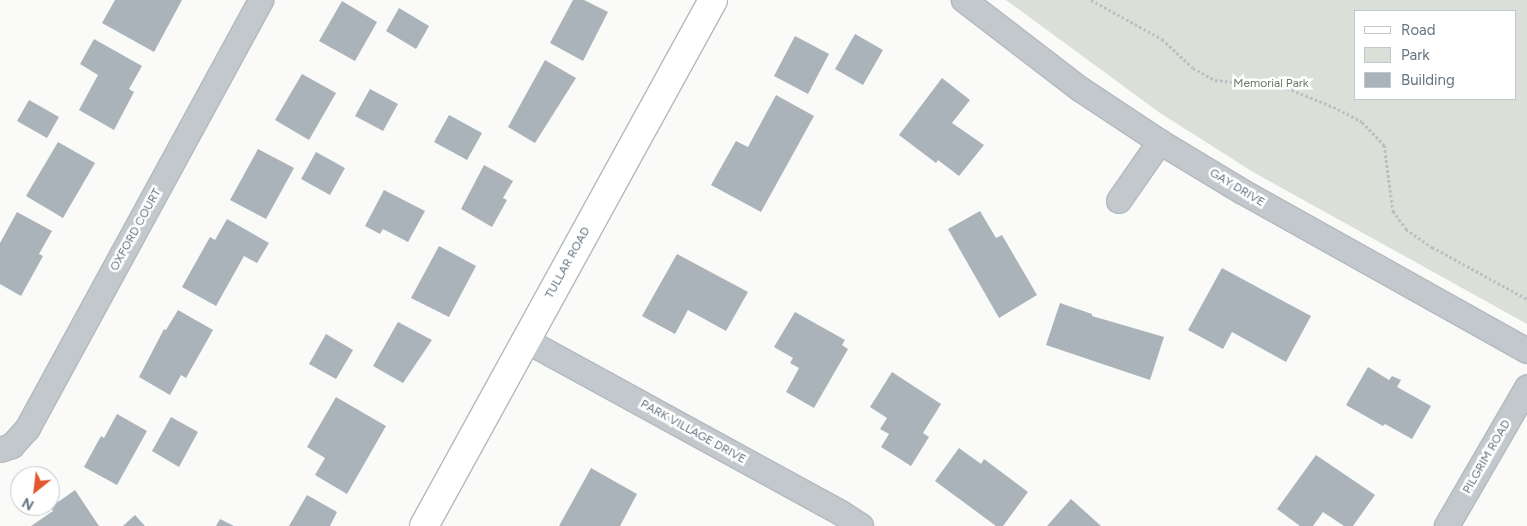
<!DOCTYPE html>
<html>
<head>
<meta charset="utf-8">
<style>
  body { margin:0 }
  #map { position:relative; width:1527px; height:526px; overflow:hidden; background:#fafaf8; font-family:Figtree,sans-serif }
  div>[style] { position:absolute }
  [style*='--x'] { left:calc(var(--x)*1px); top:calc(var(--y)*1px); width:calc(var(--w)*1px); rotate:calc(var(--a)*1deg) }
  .green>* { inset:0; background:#dadfd7 }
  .building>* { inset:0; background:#aab3b9 }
  .path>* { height:3px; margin-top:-1.5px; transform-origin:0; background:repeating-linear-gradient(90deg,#bbbfc2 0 2.5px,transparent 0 5px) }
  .roads { filter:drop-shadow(1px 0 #b3babf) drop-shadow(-1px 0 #b3babf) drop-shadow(0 1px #b3babf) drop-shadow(0 -1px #b3babf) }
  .minor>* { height:24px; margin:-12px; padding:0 12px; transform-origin:12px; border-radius:12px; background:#c3c8cc }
  .secondary>* { height:28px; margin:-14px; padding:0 14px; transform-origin:14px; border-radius:14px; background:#fff }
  span { translate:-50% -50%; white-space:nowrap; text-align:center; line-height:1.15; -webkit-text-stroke:5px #fff; paint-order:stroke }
  .park-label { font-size:12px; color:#687a64 }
  .street-label { font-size:12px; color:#657683 }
  .legend { position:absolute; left:1354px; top:10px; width:162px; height:90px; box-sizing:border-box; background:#fff; border:1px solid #c1c8cd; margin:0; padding:6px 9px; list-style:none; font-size:15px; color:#657683 }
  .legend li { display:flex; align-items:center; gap:10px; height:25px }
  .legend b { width:25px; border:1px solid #c1c8cd }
  .north { position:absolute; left:10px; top:466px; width:50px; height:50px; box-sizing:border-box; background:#fff; border:1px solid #c1c8cd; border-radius:50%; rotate:209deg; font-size:14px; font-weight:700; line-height:20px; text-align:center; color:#657683 }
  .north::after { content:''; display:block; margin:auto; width:18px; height:22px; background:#e4572e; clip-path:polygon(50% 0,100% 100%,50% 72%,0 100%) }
</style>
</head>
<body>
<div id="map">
  <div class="green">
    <i style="clip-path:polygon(evenodd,1006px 0,1527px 0,1527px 324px,1253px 172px,1160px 113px,1006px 0,1356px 11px,1516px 11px,1516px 99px,1356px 99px,1356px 11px)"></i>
  </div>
  <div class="building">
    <i style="clip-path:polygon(115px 0,182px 0,154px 52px,102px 23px)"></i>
    <i style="clip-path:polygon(573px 0,584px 0,608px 12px,583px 61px,550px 43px)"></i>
    <i style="clip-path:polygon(342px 1px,377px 22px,355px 61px,319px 41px)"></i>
    <i style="clip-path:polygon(399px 8px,429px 26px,416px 49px,386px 31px)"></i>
    <i style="clip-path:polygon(855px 34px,883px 50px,863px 85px,835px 69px)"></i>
    <i style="clip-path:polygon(795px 36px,829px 54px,808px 94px,774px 76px)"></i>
    <i style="clip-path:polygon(94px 39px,142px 66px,129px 89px,134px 92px,114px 130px,79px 110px,98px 75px,80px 64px)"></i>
    <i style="clip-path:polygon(545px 60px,576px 78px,535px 143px,508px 127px)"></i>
    <i style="clip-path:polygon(302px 74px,336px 93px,309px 140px,275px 120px)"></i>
    <i style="clip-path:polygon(942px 78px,970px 100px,952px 123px,984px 145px,959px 176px,938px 160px,936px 163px,899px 135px)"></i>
    <i style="clip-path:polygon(370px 89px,398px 104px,383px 131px,355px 116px)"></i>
    <i style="clip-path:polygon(776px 95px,814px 116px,761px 212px,711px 185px,736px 141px,748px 147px)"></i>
    <i style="clip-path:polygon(29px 100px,59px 117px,47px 138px,17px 121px)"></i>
    <i style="clip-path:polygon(449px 115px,482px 133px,467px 160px,434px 142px)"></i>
    <i style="clip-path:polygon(58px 142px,95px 163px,63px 218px,26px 196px)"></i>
    <i style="clip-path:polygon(258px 149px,294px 168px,266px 219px,230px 200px)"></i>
    <i style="clip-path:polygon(316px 152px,345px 168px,330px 195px,301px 179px)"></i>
    <i style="clip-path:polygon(484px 165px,513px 181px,503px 198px,507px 200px,492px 227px,461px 209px)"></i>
    <i style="clip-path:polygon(384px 190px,425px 211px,408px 242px,383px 229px,380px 234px,365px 226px)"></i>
    <i style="clip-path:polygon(980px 211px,996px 238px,1002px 235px,1037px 295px,999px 318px,948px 229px)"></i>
    <i style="clip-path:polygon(17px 212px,52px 231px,39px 254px,43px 256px,21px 296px,0 284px,0 243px)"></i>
    <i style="clip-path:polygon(227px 219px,269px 243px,257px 263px,244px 256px,216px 306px,182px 287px,210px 237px,215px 240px)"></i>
    <i style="clip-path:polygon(439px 246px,476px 266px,449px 317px,411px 298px)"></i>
    <i style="clip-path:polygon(677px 254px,748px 292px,726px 331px,688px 310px,675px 334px,642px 316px)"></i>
    <i style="clip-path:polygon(1222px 268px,1311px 316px,1286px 362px,1232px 332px,1223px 349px,1188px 330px)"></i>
    <i style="clip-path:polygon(1060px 303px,1092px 314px,1092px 316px,1164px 337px,1150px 380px,1046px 345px)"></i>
    <i style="clip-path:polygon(178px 310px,213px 330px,186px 378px,181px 375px,170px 395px,139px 377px,164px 329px,166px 330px)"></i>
    <i style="clip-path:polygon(795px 312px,845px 340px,842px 345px,848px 349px,814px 408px,786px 392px,799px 368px,790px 363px,793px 358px,774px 347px)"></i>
    <i style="clip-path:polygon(398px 322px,432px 340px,403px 383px,373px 366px)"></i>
    <i style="clip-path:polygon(326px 334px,353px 350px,336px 379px,309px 364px)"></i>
    <i style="clip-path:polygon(1368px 367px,1389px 380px,1392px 376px,1401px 380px,1397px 387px,1431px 406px,1412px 439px,1385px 424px,1383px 426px,1346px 405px)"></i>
    <i style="clip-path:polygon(892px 372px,941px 404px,923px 433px,929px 437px,911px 466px,881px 447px,889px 434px,880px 429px,887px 418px,870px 407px)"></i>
    <i style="clip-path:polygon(336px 397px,386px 426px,347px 494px,315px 475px,325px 458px,307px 447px)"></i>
    <i style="clip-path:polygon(117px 414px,147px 431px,117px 485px,84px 467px,101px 436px,104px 438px)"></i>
    <i style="clip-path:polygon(171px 417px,198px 432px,179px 467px,152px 451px)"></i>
    <i style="clip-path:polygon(959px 448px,981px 464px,984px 459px,1028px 492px,1003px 526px,996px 526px,935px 481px)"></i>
    <i style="clip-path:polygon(1316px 455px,1375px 495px,1353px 526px,1344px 526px,1323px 512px,1313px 526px,1300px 526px,1277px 509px)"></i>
    <i style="clip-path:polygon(591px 468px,637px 494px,620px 526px,559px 526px)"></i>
    <i style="clip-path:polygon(75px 490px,99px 526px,31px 526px,53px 511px,51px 507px)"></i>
    <i style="clip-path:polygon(307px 495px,337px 512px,330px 526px,289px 526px)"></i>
    <i style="clip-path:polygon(1071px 499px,1101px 526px,1047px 526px)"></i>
    <i style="clip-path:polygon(135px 515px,145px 526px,123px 526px)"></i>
    <i style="clip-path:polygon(220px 519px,234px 526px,216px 526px)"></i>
  </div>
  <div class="path">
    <i style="--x:1091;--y:0;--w:81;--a:28.8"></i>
    <i style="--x:1162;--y:39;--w:42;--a:43.1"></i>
    <i style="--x:1193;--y:68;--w:25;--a:29"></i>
    <i style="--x:1215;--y:80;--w:72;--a:6.3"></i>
    <i style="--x:1287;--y:88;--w:55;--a:22.4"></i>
    <i style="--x:1338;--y:109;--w:27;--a:28"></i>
    <i style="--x:1362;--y:122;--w:32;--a:46"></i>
    <i style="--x:1384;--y:145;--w:67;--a:82.2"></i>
    <i style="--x:1393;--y:211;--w:22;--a:54"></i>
    <i style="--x:1406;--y:229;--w:32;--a:35"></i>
    <i style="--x:1432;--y:247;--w:108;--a:28.7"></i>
  </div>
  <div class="roads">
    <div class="minor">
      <i style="--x:964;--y:0;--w:146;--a:37.5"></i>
      <i style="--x:1080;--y:89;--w:96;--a:33.5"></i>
      <i style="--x:1160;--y:142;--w:97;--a:31.1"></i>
      <i style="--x:1243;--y:192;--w:325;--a:29.2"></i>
      <i style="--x:1119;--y:201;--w:72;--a:-55.2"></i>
      <i style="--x:525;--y:340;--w:360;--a:28.7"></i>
      <i style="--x:841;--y:513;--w:24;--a:33"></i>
      <i style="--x:0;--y:450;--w:13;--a:-18"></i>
      <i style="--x:12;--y:446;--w:24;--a:-48"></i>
      <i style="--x:28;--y:428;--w:487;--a:-61.4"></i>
      <i style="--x:1447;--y:526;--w:160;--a:-59.9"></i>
    </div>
    <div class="secondary">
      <i style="--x:424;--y:526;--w:600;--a:-61.21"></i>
    </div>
  </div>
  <div class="park-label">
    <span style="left:1271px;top:84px">Memorial Park</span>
  </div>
  <div class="street-label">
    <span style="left:1237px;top:188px;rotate:31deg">GAY DRIVE</span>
    <span style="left:136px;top:230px;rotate:-61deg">OXFORD COURT</span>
    <span style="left:568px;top:263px;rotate:-61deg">TULLAR ROAD</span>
    <span style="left:693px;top:432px;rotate:29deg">PARK VILLAGE DRIVE</span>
    <span style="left:1487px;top:457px;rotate:-60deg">PILGRIM ROAD</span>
  </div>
  <ul class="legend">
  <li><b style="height:6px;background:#fff"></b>Road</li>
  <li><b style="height:14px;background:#dadfd7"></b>Park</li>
  <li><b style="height:14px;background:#aab3b9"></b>Building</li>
  </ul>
  <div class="north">N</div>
</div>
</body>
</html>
